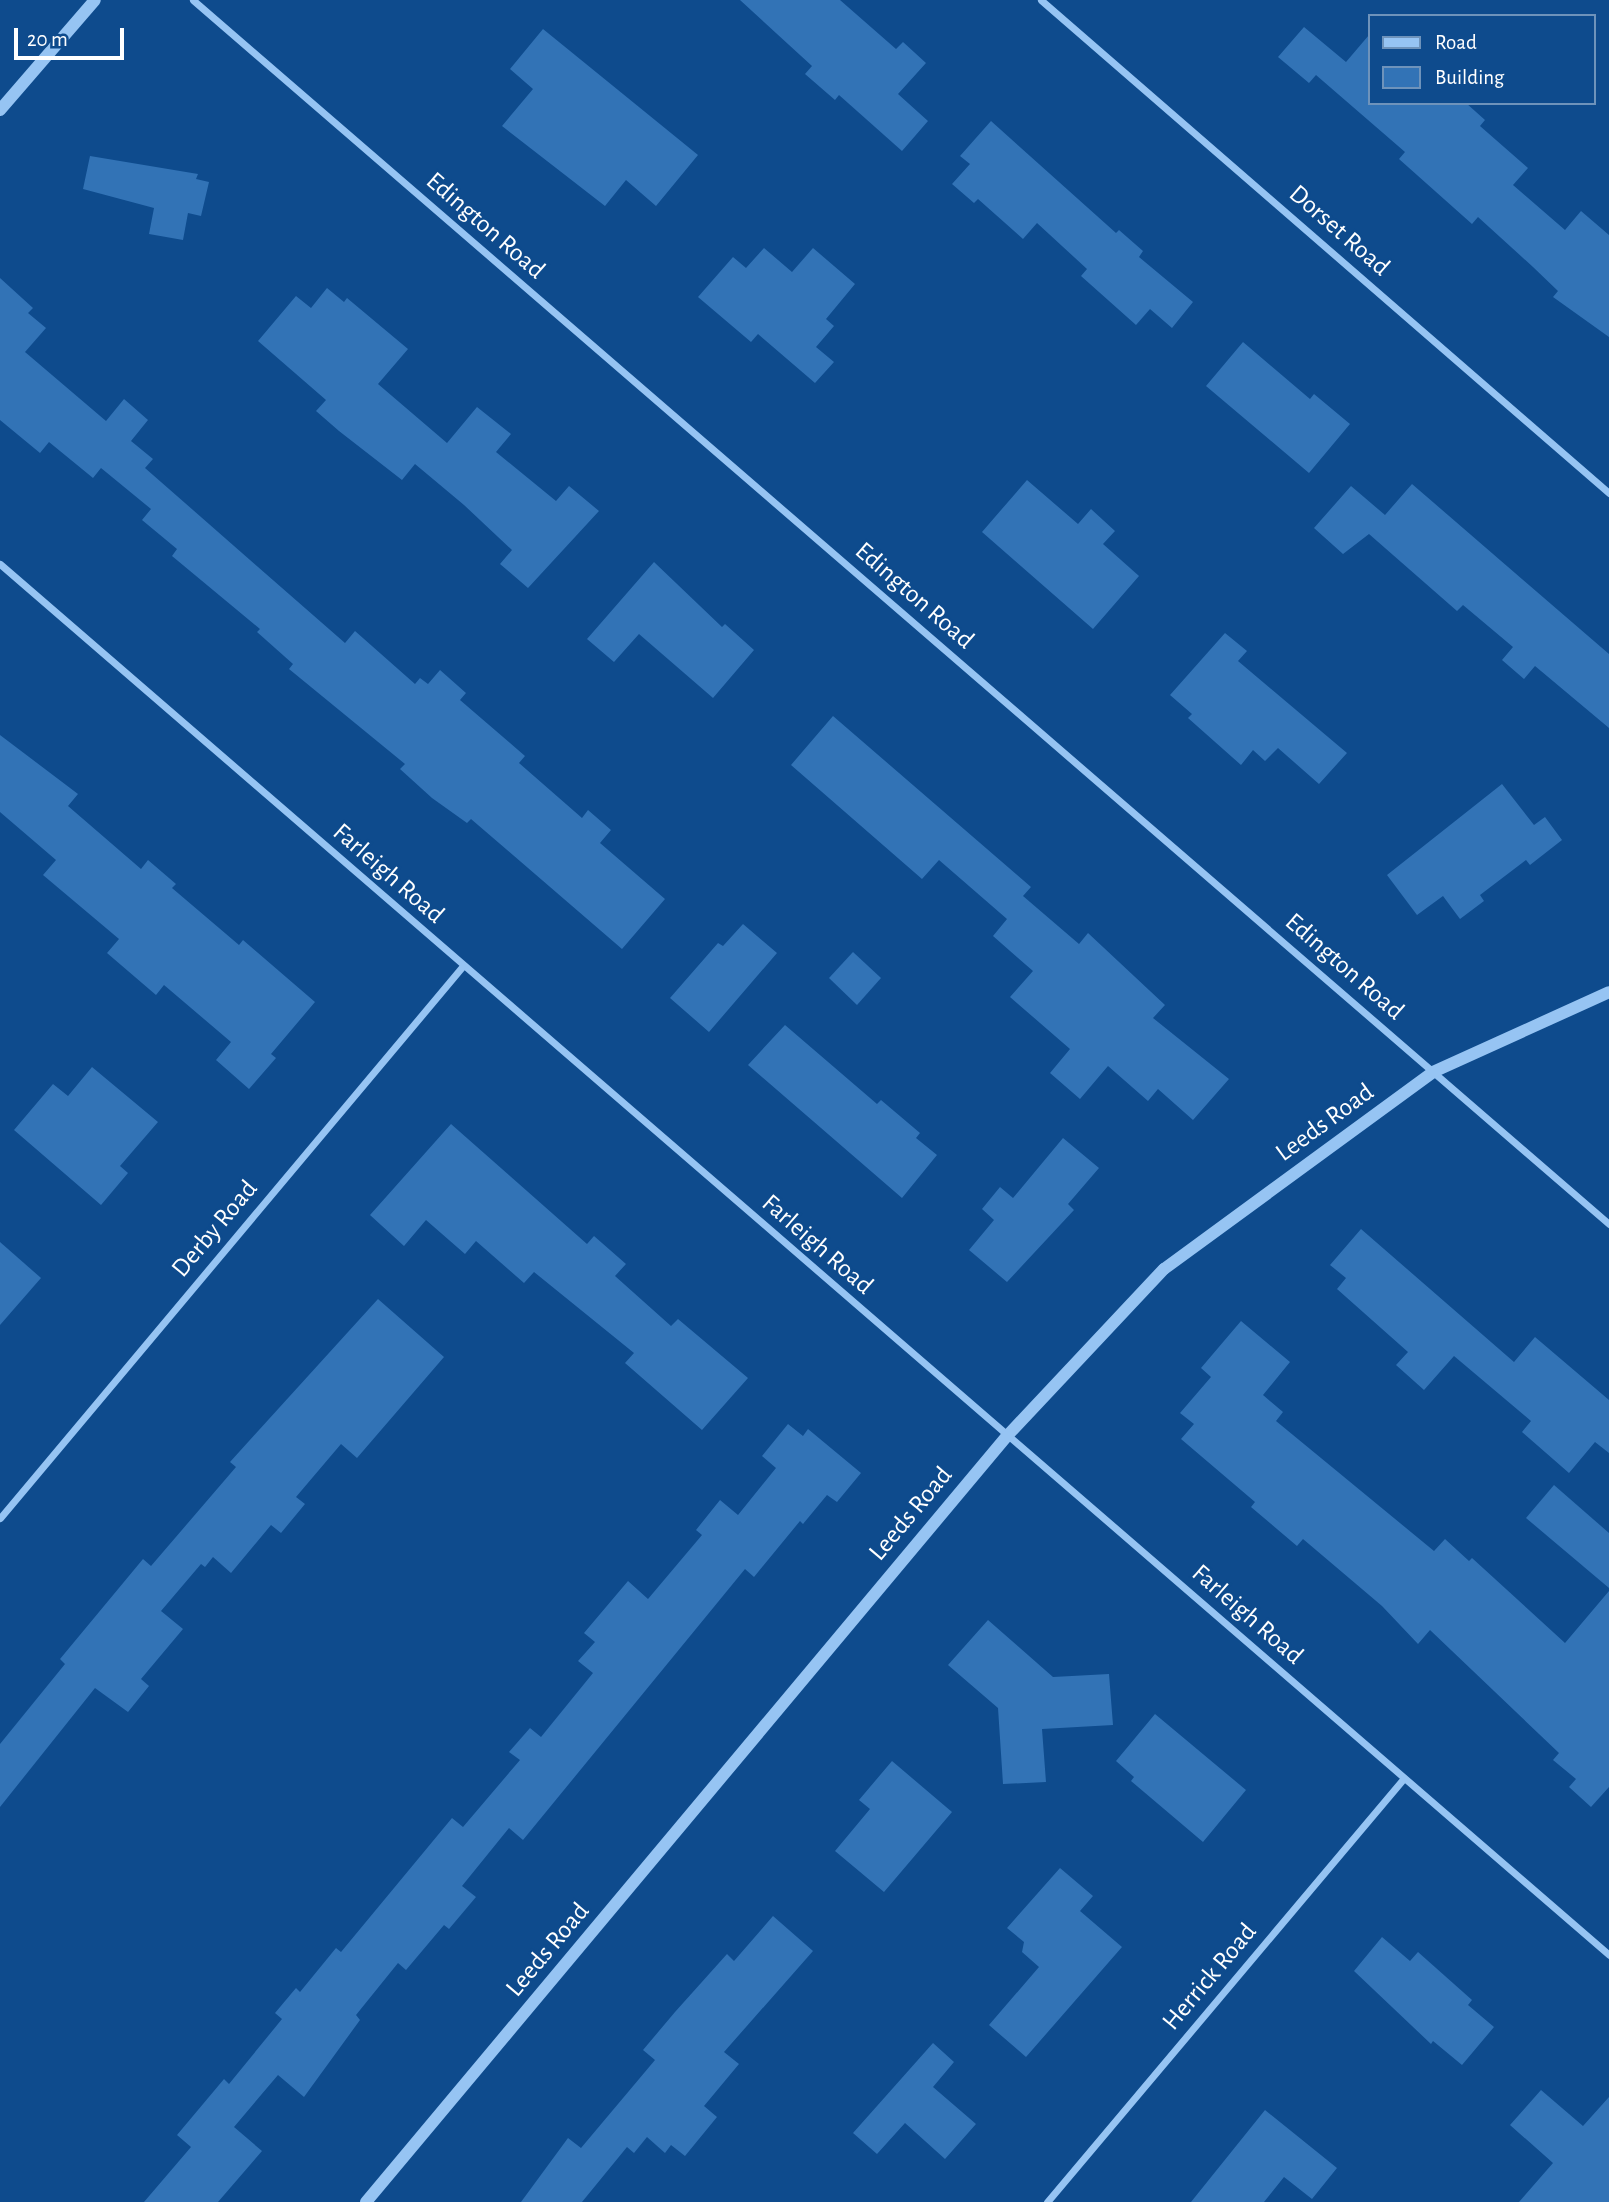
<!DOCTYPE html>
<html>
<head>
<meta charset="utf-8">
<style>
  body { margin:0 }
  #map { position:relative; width:1609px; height:2202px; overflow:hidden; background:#0e4b8d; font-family:"Alegreya Sans",sans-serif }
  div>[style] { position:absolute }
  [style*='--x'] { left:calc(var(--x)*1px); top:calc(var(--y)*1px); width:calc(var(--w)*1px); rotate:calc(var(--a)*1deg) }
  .building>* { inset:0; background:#3273b6 }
  .minor>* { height:7px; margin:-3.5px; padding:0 3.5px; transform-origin:3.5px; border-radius:3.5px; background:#96c4f3 }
  .tertiary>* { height:12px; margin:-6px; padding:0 6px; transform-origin:6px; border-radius:6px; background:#96c4f3 }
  span { translate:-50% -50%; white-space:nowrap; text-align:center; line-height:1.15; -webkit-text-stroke:5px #0e4b8d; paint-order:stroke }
  .street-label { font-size:26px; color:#fff }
  .legend { position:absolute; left:1368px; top:14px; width:228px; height:91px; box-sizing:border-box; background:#0e4b8d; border:2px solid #6e93bb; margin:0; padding:9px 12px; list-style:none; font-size:21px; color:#fff }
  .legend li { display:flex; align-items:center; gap:14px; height:35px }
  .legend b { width:35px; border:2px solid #6e93bb }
  .scale { position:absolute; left:14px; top:28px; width:110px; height:32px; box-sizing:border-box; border:4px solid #fff; border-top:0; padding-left:9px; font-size:21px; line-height:24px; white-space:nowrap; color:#fff; -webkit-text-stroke:5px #0e4b8d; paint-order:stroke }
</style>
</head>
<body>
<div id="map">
  <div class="building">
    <i style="clip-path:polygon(740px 0,840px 0,896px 49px,903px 42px,926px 63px,898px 94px,928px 121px,902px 151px,839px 95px,835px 100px,805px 74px,812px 66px)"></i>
    <i style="clip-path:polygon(1304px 27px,1346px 62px,1369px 35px,1369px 103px,1466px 103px,1485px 120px,1480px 126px,1528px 168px,1513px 185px,1565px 230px,1581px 211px,1609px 235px,1609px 337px,1553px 297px,1558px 291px,1533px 267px,1478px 217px,1472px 224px,1399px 159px,1405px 152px,1316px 75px,1309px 83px,1278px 57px)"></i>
    <i style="clip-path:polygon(543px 29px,698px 155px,656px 206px,626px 180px,605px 206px,502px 126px,533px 89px,510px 69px)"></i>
    <i style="clip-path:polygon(991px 121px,1116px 233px,1119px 230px,1143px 251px,1139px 257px,1193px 302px,1172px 328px,1150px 309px,1136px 325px,1081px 276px,1087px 269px,1037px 223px,1023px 239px,978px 199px,974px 203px,952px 184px,970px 164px,960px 156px)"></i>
    <i style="clip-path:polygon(90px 156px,198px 174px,196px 179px,209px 182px,201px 216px,188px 213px,183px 240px,149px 234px,154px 208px,83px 189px)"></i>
    <i style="clip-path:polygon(764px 248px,792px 272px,813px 248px,855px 284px,826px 319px,834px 326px,816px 347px,834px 362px,815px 383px,758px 334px,751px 342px,698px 297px,733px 257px,746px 268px)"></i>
    <i style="clip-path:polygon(0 278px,33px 308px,28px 313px,46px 328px,25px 352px,106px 421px,124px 399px,148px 420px,131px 441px,153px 459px,145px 468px,345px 643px,355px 631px,415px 684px,420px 678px,428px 684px,440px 670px,466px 693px,460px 700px,525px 756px,519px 763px,582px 818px,588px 810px,611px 830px,600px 843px,665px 899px,622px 949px,471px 819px,467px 823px,432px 798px,400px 769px,405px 764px,289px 669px,293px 664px,257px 632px,260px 629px,172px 556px,177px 549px,142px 520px,151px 509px,101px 468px,93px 478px,49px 442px,40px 453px,0 420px)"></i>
    <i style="clip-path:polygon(327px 288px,344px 302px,347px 298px,408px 349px,378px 384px,447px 443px,477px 407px,511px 434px,496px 452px,556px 501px,569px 486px,599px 511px,528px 588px,500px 564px,512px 550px,464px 505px,415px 464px,402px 480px,339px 431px,316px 411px,326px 400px,258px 341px,296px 296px,311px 308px)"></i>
    <i style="clip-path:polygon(1243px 342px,1310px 399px,1314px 394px,1350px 424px,1309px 473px,1206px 386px)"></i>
    <i style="clip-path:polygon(1027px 480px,1078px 524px,1091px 509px,1115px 531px,1103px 544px,1139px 576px,1093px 629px,982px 532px)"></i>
    <i style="clip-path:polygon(1412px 484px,1609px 654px,1609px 728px,1535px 666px,1524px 679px,1502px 660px,1513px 647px,1463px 605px,1457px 611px,1369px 534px,1343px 554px,1314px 528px,1351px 486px,1385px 515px)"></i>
    <i style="clip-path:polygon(654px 562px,722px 627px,725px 624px,754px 650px,713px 698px,639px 634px,614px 662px,587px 639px)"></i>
    <i style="clip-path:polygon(1225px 633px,1247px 651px,1238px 661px,1347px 753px,1319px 784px,1278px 748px,1265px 761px,1253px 750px,1241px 765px,1188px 718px,1192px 714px,1170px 695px)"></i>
    <i style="clip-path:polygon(833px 716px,1031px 887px,1023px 896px,1079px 944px,1088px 933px,1165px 1005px,1153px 1018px,1229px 1079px,1193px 1120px,1158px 1089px,1148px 1101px,1108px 1066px,1080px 1099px,1050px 1073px,1070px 1049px,1010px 997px,1033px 971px,993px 936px,1007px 919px,939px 860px,922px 879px,791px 765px)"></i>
    <i style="clip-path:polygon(0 735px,78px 794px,68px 806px,141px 869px,148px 860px,176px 884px,172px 888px,239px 945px,243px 940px,315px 1002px,271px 1054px,276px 1058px,249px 1089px,216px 1060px,231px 1042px,164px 985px,156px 995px,107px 953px,119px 939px,43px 875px,56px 860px,0 812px)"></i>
    <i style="clip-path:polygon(1502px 784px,1534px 825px,1545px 817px,1562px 840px,1530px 865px,1526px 860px,1480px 895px,1484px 901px,1460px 919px,1443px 896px,1417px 915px,1387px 875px)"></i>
    <i style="clip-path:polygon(743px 924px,777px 953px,709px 1032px,670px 998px,718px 943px,723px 946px)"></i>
    <i style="clip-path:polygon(853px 952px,881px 978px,857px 1005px,829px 978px)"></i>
    <i style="clip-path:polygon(785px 1025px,877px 1104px,881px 1100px,920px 1133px,916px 1138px,937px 1155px,902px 1198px,748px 1065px)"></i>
    <i style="clip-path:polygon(92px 1067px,158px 1122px,120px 1166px,128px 1173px,101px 1205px,14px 1130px,53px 1084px,68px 1096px)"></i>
    <i style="clip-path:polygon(451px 1124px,587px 1244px,594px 1236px,626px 1264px,615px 1276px,671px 1326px,678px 1319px,748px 1378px,702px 1430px,625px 1363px,634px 1353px,534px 1272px,524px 1283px,476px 1241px,465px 1254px,426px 1220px,404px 1246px,370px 1215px)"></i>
    <i style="clip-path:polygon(1063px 1138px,1099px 1168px,1068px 1204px,1074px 1210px,1007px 1282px,969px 1250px,994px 1220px,982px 1209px,1000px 1187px,1013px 1198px)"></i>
    <i style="clip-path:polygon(1361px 1229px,1514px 1362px,1535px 1337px,1609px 1400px,1609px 1453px,1595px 1442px,1569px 1473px,1522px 1432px,1531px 1421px,1454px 1356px,1424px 1390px,1396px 1365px,1408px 1352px,1337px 1289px,1346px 1278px,1330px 1265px)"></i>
    <i style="clip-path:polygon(0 1242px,41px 1278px,0 1325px)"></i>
    <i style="clip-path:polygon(378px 1299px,444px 1357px,357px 1458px,341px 1444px,296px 1497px,305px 1504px,281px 1533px,271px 1525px,231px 1573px,213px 1557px,205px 1567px,201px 1564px,161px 1611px,183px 1629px,141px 1679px,149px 1686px,128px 1712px,95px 1688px,0 1807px,0 1744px,65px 1664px,60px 1659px,143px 1559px,151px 1566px,236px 1467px,230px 1462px)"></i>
    <i style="clip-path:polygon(1241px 1321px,1290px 1362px,1263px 1395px,1283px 1412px,1276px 1421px,1434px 1551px,1445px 1539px,1469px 1561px,1472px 1558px,1565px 1643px,1609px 1591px,1609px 1787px,1591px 1807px,1569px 1787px,1576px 1779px,1553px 1760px,1559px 1753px,1430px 1630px,1418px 1644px,1382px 1606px,1303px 1539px,1297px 1546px,1251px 1507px,1255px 1502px,1181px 1439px,1194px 1424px,1180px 1413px,1211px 1377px,1201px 1368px)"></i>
    <i style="clip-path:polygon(788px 1424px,803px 1436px,808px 1429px,861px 1473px,837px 1502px,827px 1495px,803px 1524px,800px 1521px,754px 1577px,745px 1569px,523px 1840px,509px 1828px,462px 1886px,476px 1897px,449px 1929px,444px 1925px,406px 1970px,398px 1963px,356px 2015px,360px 2020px,304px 2097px,278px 2075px,234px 2127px,262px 2151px,218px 2202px,144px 2202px,191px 2147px,177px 2135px,224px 2079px,229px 2084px,282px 2019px,275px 2013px,296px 1988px,300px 1992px,336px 1948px,341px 1952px,452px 1818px,463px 1827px,520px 1760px,509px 1752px,530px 1728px,541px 1737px,593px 1673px,578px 1661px,595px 1642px,584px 1633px,628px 1581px,648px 1599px,702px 1535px,696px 1530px,720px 1500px,738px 1515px,776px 1468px,762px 1456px)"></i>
    <i style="clip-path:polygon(1554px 1485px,1609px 1533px,1609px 1588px,1526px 1518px)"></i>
    <i style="clip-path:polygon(988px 1620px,1053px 1677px,1109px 1674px,1113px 1725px,1042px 1729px,1046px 1782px,1003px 1784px,998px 1708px,948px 1665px)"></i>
    <i style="clip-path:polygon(1155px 1714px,1246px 1790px,1203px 1842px,1131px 1781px,1134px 1777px,1116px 1761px)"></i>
    <i style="clip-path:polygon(892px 1761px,952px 1812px,884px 1892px,835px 1851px,870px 1809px,859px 1800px)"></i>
    <i style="clip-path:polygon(1060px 1868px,1093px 1896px,1080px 1911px,1122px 1947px,1026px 2057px,989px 2025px,1039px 1967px,1022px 1952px,1024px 1942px,1007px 1928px)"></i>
    <i style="clip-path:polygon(773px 1916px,813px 1951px,724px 2052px,739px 2064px,704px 2106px,717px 2117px,685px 2156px,671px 2145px,665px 2153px,647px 2137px,634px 2153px,627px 2147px,582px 2202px,521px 2202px,568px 2138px,581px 2148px,655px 2060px,643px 2050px,675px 2012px,727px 1954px,734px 1961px)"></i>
    <i style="clip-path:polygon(1382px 1937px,1410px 1961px,1418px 1952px,1472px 2000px,1468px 2005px,1494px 2027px,1462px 2065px,1433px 2041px,1431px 2044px,1354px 1971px)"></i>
    <i style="clip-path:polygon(933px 2043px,954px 2062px,933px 2087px,976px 2124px,945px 2159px,905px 2123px,877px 2154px,853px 2133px)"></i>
    <i style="clip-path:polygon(1541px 2090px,1583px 2126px,1609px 2097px,1609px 2202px,1519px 2202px,1553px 2163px,1510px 2125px)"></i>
    <i style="clip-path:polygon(1265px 2110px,1337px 2168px,1312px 2199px,1284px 2177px,1264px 2202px,1191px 2202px)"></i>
  </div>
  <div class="minor">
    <i style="--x:193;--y:0;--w:1872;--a:40.84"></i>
    <i style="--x:1041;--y:0;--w:752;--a:40.96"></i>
    <i style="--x:0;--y:564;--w:2127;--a:40.84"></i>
    <i style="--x:0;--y:1518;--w:719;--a:-50.02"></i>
    <i style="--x:1047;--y:2202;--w:554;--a:-49.9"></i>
  </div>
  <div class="tertiary">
    <i style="--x:0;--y:110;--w:145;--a:-49.2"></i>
    <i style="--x:366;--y:2202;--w:999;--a:-50.08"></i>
    <i style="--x:1007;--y:1436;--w:229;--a:-46.8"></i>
    <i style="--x:1164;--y:1269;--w:333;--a:-36.2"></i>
    <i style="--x:1433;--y:1072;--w:193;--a:-24.4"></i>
  </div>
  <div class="street-label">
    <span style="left:485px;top:226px;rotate:41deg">Edington Road</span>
    <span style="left:1339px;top:231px;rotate:41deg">Dorset Road</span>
    <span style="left:914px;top:596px;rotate:41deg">Edington Road</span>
    <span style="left:388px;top:874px;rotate:41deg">Farleigh Road</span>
    <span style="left:1344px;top:967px;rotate:41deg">Edington Road</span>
    <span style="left:1325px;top:1123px;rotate:-36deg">Leeds Road</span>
    <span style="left:215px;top:1229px;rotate:-50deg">Derby Road</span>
    <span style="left:817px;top:1245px;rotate:41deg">Farleigh Road</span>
    <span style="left:911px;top:1514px;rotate:-50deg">Leeds Road</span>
    <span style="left:1247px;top:1615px;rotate:41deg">Farleigh Road</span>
    <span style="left:548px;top:1950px;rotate:-50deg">Leeds Road</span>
    <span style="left:1210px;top:1977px;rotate:-50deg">Herrick Road</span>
  </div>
  <ul class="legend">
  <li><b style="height:9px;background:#96c4f3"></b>Road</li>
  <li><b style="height:19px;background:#3273b6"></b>Building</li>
  </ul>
  <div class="scale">20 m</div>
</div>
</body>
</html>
